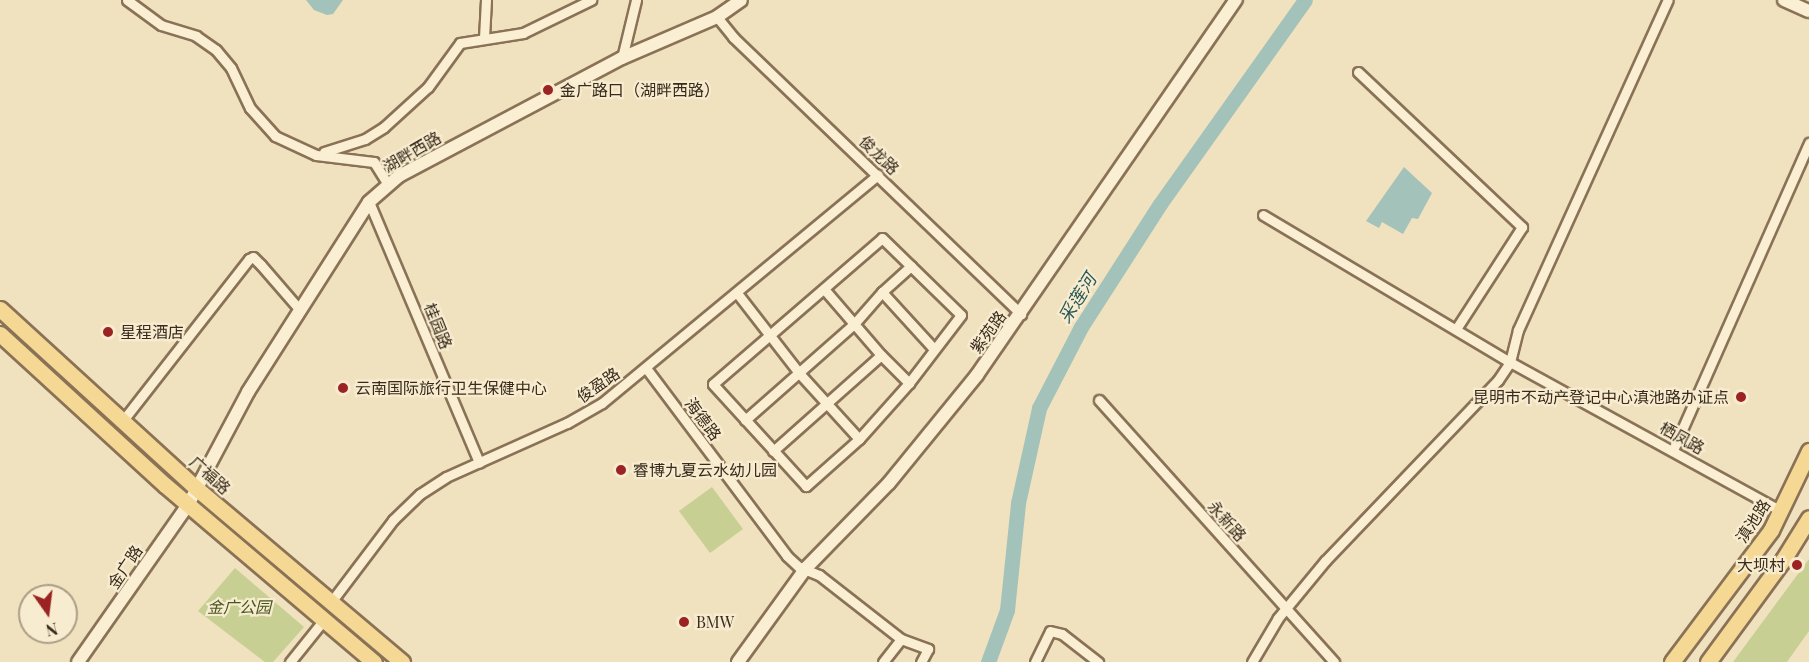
<!DOCTYPE html>
<html>
<head>
<meta charset="utf-8">
<style>
  body { margin:0 }
  #map { position:relative; width:1809px; height:662px; overflow:hidden; background:#f0e2bf; font-family:"Playfair Display","Noto Sans SC",serif }
  div>[style] { position:absolute }
  [style*='--x'] { left:calc(var(--x)*1px); top:calc(var(--y)*1px); width:calc(var(--w)*1px); rotate:calc(var(--a)*1deg) }
  .green>* { inset:0; background:#c7cf93 }
  .water>* { inset:0; background:#a3c2b9 }
  .river>* { height:15px; margin:-7.5px; padding:0 7.5px; transform-origin:7.5px; border-radius:7.5px; background:#a3c2b9 }
  .roads { filter:drop-shadow(2px 0 #8a7257) drop-shadow(-2px 0 #8a7257) drop-shadow(0 2px #8a7257) drop-shadow(0 -2px #8a7257) }
  .minor>* { height:9px; margin:-4.5px; padding:0 4.5px; transform-origin:4.5px; border-radius:4.5px; background:#fbefd3 }
  .tertiary>* { height:12px; margin:-6px; padding:0 6px; transform-origin:6px; border-radius:6px; background:#fbefd3 }
  .primary>* { height:15px; margin:-7.5px; padding:0 7.5px; transform-origin:7.5px; border-radius:7.5px; background:#f6d895 }
  .dots>* { width:16px; height:16px; translate:-50% -50%; box-sizing:border-box; border:3px solid #f7eccf; border-radius:50% }
  span { translate:-50% -50%; white-space:nowrap; text-align:center; line-height:1.15; -webkit-text-stroke:4.5px #f7eccf; paint-order:stroke }
  .poi-label { font-size:16px; color:#392a1c }
  .left { translate:0 -50%; text-align:left }
  .right { translate:-100% -50%; text-align:right }
  .street-label { font-size:16px; color:#392a1c }
  .park-label { font-size:16px; color:#485621; font-style:italic }
  .water-label { font-size:18px; color:#2a5957; font-style:italic }
  .north { position:absolute; left:18px; top:584px; width:60px; height:60px; box-sizing:border-box; background:#f7eccf; border:2px solid #ab9e87; border-radius:50%; rotate:166deg; font-size:16px; font-weight:700; line-height:24px; text-align:center; color:#392a1c }
  .north::after { content:''; display:block; margin:auto; width:21px; height:27px; background:#9c2323; clip-path:polygon(50% 0,100% 100%,50% 72%,0 100%) }
</style>
</head>
<body>
<div id="map">
  <div class="green">
    <i style="clip-path:polygon(712px 487px,743px 529px,710px 553px,679px 511px)"></i>
    <i style="clip-path:polygon(1809px 559px,1809px 631px,1787px 662px,1733px 662px)"></i>
    <i style="clip-path:polygon(235px 568px,304px 627px,273px 662px,265px 662px,198px 611px)"></i>
  </div>
  <div class="water">
    <i style="clip-path:polygon(306px 0,343px 0,333px 14px,327px 15px,314px 10px)"></i>
    <i style="clip-path:polygon(1404px 167px,1432px 193px,1418px 219px,1412px 218px,1403px 234px,1382px 222px,1379px 228px,1366px 221px)"></i>
  </div>
  <div class="river">
    <i style="--x:988;--y:662;--w:55;--a:-69.9"></i>
    <i style="--x:1007;--y:610;--w:108;--a:-84.1"></i>
    <i style="--x:1018;--y:503;--w:97;--a:-77.5"></i>
    <i style="--x:1039;--y:408;--w:91;--a:-62.6"></i>
    <i style="--x:1081;--y:327;--w:146;--a:-57.3"></i>
    <i style="--x:1160;--y:204;--w:250;--a:-54.6"></i>
  </div>
  <div class="roads">
    <div class="minor">
      <i style="--x:127;--y:0;--w:42;--a:36.3"></i>
      <i style="--x:161;--y:25;--w:37;--a:17"></i>
      <i style="--x:196;--y:36;--w:24;--a:35"></i>
      <i style="--x:216;--y:50;--w:23;--a:50"></i>
      <i style="--x:231;--y:68;--w:44;--a:64.6"></i>
      <i style="--x:250;--y:108;--w:38;--a:48"></i>
      <i style="--x:275;--y:136;--w:45;--a:24.9"></i>
      <i style="--x:316;--y:155;--w:58;--a:6.9"></i>
      <i style="--x:374;--y:162;--w:26;--a:58"></i>
      <i style="--x:717;--y:17;--w:26;--a:51"></i>
      <i style="--x:733;--y:37;--w:400;--a:43.9"></i>
      <i style="--x:484;--y:38;--w:38;--a:-87"></i>
      <i style="--x:622;--y:58;--w:60;--a:-76.4"></i>
      <i style="--x:1358;--y:72;--w:226;--a:43.4"></i>
      <i style="--x:1522;--y:227;--w:121;--a:122.9"></i>
      <i style="--x:324;--y:152;--w:43;--a:-17.6"></i>
      <i style="--x:365;--y:139;--w:22;--a:-32"></i>
      <i style="--x:384;--y:127;--w:59;--a:-42.3"></i>
      <i style="--x:428;--y:87;--w:54;--a:-54"></i>
      <i style="--x:460;--y:43;--w:64;--a:-9"></i>
      <i style="--x:523;--y:33;--w:76;--a:-25.9"></i>
      <i style="--x:369;--y:202;--w:283;--a:67.1"></i>
      <i style="--x:1263;--y:215;--w:287;--a:30.8"></i>
      <i style="--x:1510;--y:362;--w:309;--a:28.8"></i>
      <i style="--x:882;--y:238;--w:110;--a:44.3"></i>
      <i style="--x:961;--y:315;--w:86;--a:127.4"></i>
      <i style="--x:909;--y:383;--w:75;--a:131.8"></i>
      <i style="--x:859;--y:439;--w:71;--a:138.4"></i>
      <i style="--x:806;--y:486;--w:138;--a:-132.4"></i>
      <i style="--x:713;--y:384;--w:223;--a:-40.8"></i>
      <i style="--x:824;--y:289;--w:87;--a:49.2"></i>
      <i style="--x:882;--y:292;--w:39;--a:-42"></i>
      <i style="--x:737;--y:293;--w:101;--a:52.2"></i>
      <i style="--x:799;--y:373;--w:89;--a:47.7"></i>
      <i style="--x:646;--y:368;--w:235;--a:53.1"></i>
      <i style="--x:787;--y:556;--w:16;--a:43"></i>
      <i style="--x:799;--y:567;--w:22;--a:22"></i>
      <i style="--x:819;--y:575;--w:104;--a:38"></i>
      <i style="--x:1099;--y:400;--w:352;--a:48.1"></i>
      <i style="--x:124;--y:419;--w:203;--a:-52"></i>
      <i style="--x:249;--y:259;--w:4;--a:-27"></i>
      <i style="--x:253;--y:257;--w:11;--a:45"></i>
      <i style="--x:261;--y:265;--w:60;--a:49.1"></i>
      <i style="--x:745;--y:420;--w:145;--a:-41.4"></i>
      <i style="--x:854;--y:324;--w:43;--a:-48.8"></i>
      <i style="--x:882;--y:292;--w:77;--a:47.6"></i>
      <i style="--x:1673;--y:450;--w:336;--a:-66.1"></i>
      <i style="--x:773;--y:451;--w:144;--a:-41.6"></i>
      <i style="--x:881;--y:355;--w:40;--a:45"></i>
      <i style="--x:331;--y:602;--w:103;--a:-52.9"></i>
      <i style="--x:393;--y:520;--w:37;--a:-44"></i>
      <i style="--x:420;--y:494;--w:31;--a:-33"></i>
      <i style="--x:446;--y:477;--w:133;--a:-24.1"></i>
      <i style="--x:567;--y:423;--w:40;--a:-29.7"></i>
      <i style="--x:602;--y:403;--w:358;--a:-39.6"></i>
      <i style="--x:290;--y:662;--w:53;--a:-51.2"></i>
      <i style="--x:883;--y:662;--w:29;--a:-52"></i>
      <i style="--x:901;--y:639;--w:29;--a:20"></i>
      <i style="--x:928;--y:649;--w:15;--a:118"></i>
      <i style="--x:1035;--y:662;--w:34;--a:-64"></i>
      <i style="--x:1050;--y:631;--w:12;--a:14"></i>
      <i style="--x:1062;--y:634;--w:46;--a:37.9"></i>
      <i style="--x:1252;--y:662;--w:51;--a:-59.4"></i>
      <i style="--x:1278;--y:618;--w:74;--a:-50.5"></i>
      <i style="--x:1325;--y:561;--w:250;--a:-46.3"></i>
      <i style="--x:1498;--y:380;--w:22;--a:-56"></i>
      <i style="--x:1510;--y:362;--w:33;--a:-76"></i>
      <i style="--x:1518;--y:330;--w:362;--a:-65.6"></i>
    </div>
    <div class="tertiary">
      <i style="--x:1784;--y:0;--w:27;--a:24"></i>
      <i style="--x:78;--y:662;--w:192;--a:-55"></i>
      <i style="--x:188;--y:505;--w:128;--a:-62"></i>
      <i style="--x:248;--y:392;--w:225;--a:-57.5"></i>
      <i style="--x:369;--y:202;--w:40;--a:-41"></i>
      <i style="--x:399;--y:176;--w:252;--a:-27.9"></i>
      <i style="--x:622;--y:58;--w:103;--a:-23.3"></i>
      <i style="--x:717;--y:17;--w:29;--a:-35"></i>
      <i style="--x:738;--y:662;--w:116;--a:-54.1"></i>
      <i style="--x:806;--y:568;--w:119;--a:-45.7"></i>
      <i style="--x:889;--y:483;--w:139;--a:-50.8"></i>
      <i style="--x:977;--y:375;--w:456;--a:-55.4"></i>
    </div>
    <div class="primary">
      <i style="--x:0;--y:309;--w:265;--a:42.4"></i>
      <i style="--x:196;--y:488;--w:270;--a:40.2"></i>
      <i style="--x:0;--y:334;--w:224;--a:42.5"></i>
      <i style="--x:165;--y:485;--w:274;--a:40.3"></i>
      <i style="--x:1672;--y:662;--w:165;--a:-53.1"></i>
      <i style="--x:1771;--y:530;--w:88;--a:-64.3"></i>
      <i style="--x:1708;--y:662;--w:127;--a:-53.7"></i>
      <i style="--x:1783;--y:560;--w:49;--a:-58.2"></i>
    </div>
  </div>
  <div class="dots">
    <i style="left:548px;top:90px;background:#9c2323"></i>
    <i style="left:108px;top:332px;background:#9c2323"></i>
    <i style="left:343px;top:388px;background:#9c2323"></i>
    <i style="left:1741px;top:397px;background:#9c2323"></i>
    <i style="left:621px;top:470px;background:#9c2323"></i>
    <i style="left:1797px;top:565px;background:#9c2323"></i>
    <i style="left:684px;top:622px;background:#9c2323"></i>
  </div>
  <div class="poi-label">
    <span class="left" style="left:560px;top:90px">金广路口（湖畔西路）</span>
    <span class="left" style="left:120px;top:332px">星程酒店</span>
    <span class="left" style="left:355px;top:388px">云南国际旅行卫生保健中心</span>
    <span class="right" style="left:1729px;top:397px">昆明市不动产登记中心滇池路办证点</span>
    <span class="left" style="left:633px;top:470px">睿博九夏云水幼儿园</span>
    <span class="right" style="left:1785px;top:565px">大坝村</span>
    <span class="left" style="left:696px;top:622px">BMW</span>
  </div>
  <div class="street-label">
    <span style="left:412px;top:152px;rotate:-30deg">湖畔西路</span>
    <span style="left:879px;top:155px;rotate:44deg">俊龙路</span>
    <span style="left:438px;top:326px;rotate:68deg">桂园路</span>
    <span style="left:988px;top:332px;rotate:-54deg">紫苑路</span>
    <span style="left:598px;top:385px;rotate:-35deg">俊盈路</span>
    <span style="left:703px;top:419px;rotate:53deg">海德路</span>
    <span style="left:1682px;top:438px;rotate:29deg">栖凤路</span>
    <span style="left:210px;top:475px;rotate:42deg">广福路</span>
    <span style="left:1227px;top:521px;rotate:48deg">永新路</span>
    <span style="left:1753px;top:521px;rotate:-57deg">滇池路</span>
    <span style="left:125px;top:567px;rotate:-56deg">金广路</span>
  </div>
  <div class="park-label">
    <span style="left:239px;top:607px">金广公园</span>
  </div>
  <div class="water-label">
    <span style="left:1077px;top:298px;rotate:-58deg">采莲河</span>
  </div>
  <div class="north">N</div>
</div>
</body>
</html>
